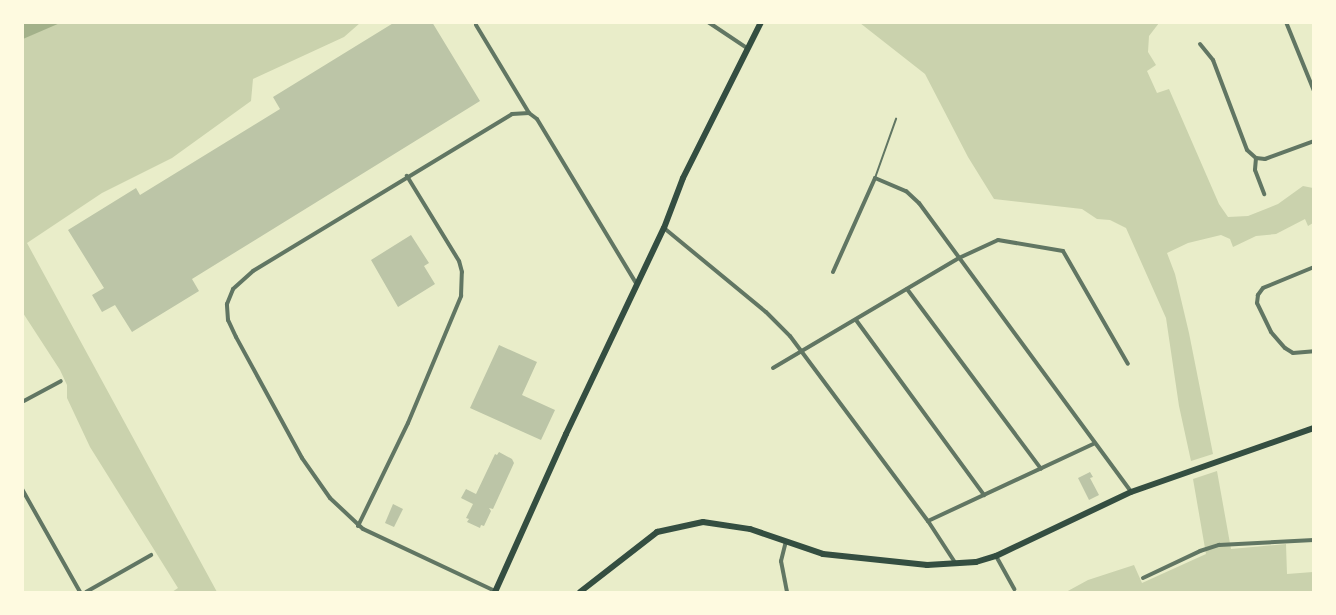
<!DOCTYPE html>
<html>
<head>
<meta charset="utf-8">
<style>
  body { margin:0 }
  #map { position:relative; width:1336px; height:615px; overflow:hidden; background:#e9edc9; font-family:Ubuntu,sans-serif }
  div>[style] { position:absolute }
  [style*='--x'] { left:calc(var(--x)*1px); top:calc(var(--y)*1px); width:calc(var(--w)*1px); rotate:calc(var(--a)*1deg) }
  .green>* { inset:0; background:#cad2ad }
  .water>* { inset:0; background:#a3b18a }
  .building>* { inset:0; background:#bcc5a7 }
  .service>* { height:2px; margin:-1px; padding:0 1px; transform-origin:1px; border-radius:1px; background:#617663 }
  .minor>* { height:4px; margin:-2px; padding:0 2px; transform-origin:2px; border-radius:2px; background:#617663 }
  .primary>* { height:6px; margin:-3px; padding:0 3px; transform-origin:3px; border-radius:3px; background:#344e41 }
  span { translate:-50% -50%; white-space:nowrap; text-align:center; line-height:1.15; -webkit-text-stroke:6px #fefae0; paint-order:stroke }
  .frame { position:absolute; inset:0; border:24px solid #fefae0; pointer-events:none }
</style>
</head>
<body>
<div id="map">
  <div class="green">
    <i style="clip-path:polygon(60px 22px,360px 23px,344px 37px,253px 79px,251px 101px,172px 158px,102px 193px,27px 243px,217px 592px,172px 592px,178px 588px,90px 447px,67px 398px,67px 385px,60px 370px,23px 313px,22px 39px)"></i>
    <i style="clip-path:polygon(860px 23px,1159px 23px,1149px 36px,1148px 52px,1156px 65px,1147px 71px,1157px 93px,1169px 89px,1219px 204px,1228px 217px,1248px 216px,1278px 204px,1303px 186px,1313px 188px,1313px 223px,1308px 226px,1305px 219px,1276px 234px,1256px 236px,1233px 247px,1230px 239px,1221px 235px,1188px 243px,1167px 253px,1175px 274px,1189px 333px,1213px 454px,1191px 461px,1179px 406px,1166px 318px,1126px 228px,1110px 220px,1097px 219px,1082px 209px,994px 199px,968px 157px,925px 74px)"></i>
    <i style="clip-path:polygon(1217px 471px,1231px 549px,1286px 544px,1287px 574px,1313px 572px,1313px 592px,1066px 592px,1088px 580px,1134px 565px,1142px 583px,1206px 554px,1193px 479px)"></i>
  </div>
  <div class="water">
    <i style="clip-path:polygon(23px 22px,60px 22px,60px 23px,23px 39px)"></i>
  </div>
  <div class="building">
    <i style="clip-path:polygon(395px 22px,432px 22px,480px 101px,192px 279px,199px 291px,132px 332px,115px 305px,102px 312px,92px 295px,104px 288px,68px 230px,136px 188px,140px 195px,280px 109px,273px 97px)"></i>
    <i style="clip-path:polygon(411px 235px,429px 263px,424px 266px,435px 284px,398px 307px,371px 260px)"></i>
    <i style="clip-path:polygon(499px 345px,537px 362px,522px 395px,555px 410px,541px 440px,470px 408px)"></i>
    <i style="clip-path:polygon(499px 452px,512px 459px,514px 463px,493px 509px,489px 508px,491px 511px,484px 526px,481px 525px,480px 528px,467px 522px,469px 519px,466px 518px,473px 504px,461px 498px,466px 489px,476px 494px,495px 454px,497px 455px)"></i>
    <i style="clip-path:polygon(1090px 472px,1093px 477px,1090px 478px,1099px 495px,1089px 500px,1078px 478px)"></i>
    <i style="clip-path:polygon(393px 504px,403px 509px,394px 527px,385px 523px)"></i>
  </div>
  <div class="service">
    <i style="--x:875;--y:178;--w:63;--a:-70.4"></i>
  </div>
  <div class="minor">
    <i style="--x:708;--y:22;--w:47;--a:33.7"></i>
    <i style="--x:1286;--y:22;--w:74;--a:67.9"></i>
    <i style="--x:476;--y:25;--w:103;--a:58.9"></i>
    <i style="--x:529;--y:113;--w:10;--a:37"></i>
    <i style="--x:537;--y:119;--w:192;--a:58.9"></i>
    <i style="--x:1200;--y:44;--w:21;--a:51"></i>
    <i style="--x:1213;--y:60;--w:96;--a:69.3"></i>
    <i style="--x:1247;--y:150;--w:12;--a:42"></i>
    <i style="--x:1256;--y:158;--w:9;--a:6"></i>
    <i style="--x:1265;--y:159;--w:52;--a:-20.2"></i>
    <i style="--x:1256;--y:158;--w:12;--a:95"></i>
    <i style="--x:1255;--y:170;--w:26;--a:69"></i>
    <i style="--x:664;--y:228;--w:132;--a:39.5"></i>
    <i style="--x:766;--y:312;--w:34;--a:45"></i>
    <i style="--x:790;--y:336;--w:231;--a:53.3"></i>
    <i style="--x:928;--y:521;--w:51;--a:56.9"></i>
    <i style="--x:1314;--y:267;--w:55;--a:157.6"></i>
    <i style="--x:1263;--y:288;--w:9;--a:126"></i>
    <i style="--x:1258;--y:295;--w:8;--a:97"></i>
    <i style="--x:1257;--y:303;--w:32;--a:64"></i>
    <i style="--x:1271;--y:332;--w:21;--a:49"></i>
    <i style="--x:1285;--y:348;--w:9;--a:32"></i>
    <i style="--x:1293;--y:353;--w:21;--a:-5"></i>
    <i style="--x:833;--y:272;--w:103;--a:-65.9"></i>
    <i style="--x:875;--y:178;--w:34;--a:23"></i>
    <i style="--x:906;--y:191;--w:18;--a:43"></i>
    <i style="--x:919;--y:203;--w:358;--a:53.7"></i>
    <i style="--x:907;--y:289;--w:224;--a:53.3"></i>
    <i style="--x:856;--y:320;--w:217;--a:53.8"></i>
    <i style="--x:773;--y:368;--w:216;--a:-30.6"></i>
    <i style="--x:959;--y:258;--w:43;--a:-24.8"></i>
    <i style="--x:998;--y:240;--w:66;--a:9.6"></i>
    <i style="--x:1063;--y:251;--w:130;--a:60.1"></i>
    <i style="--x:22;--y:402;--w:44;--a:-28.3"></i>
    <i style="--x:22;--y:489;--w:118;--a:60.6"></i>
    <i style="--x:928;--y:521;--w:184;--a:-25"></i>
    <i style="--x:358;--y:526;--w:114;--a:-64.1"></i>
    <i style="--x:408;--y:423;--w:138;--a:-67.3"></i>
    <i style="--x:461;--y:296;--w:24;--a:-88"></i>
    <i style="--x:462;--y:272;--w:11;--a:-105"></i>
    <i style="--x:459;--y:261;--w:100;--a:-121.5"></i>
    <i style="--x:786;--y:541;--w:21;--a:104"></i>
    <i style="--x:781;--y:561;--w:32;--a:79"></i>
    <i style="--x:996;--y:556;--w:38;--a:61"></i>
    <i style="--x:1143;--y:578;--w:63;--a:-25.3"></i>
    <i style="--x:1200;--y:551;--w:20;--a:-18"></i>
    <i style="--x:1219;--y:545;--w:95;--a:-3"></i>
    <i style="--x:495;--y:591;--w:146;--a:-154.8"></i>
    <i style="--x:363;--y:529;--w:45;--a:-136.8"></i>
    <i style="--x:330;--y:498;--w:49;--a:-125"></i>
    <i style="--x:302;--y:458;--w:138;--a:-118.6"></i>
    <i style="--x:236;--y:337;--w:19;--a:-115"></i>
    <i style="--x:228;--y:320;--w:16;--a:-94"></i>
    <i style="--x:227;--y:304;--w:16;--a:-68"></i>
    <i style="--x:233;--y:289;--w:27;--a:-42"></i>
    <i style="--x:253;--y:271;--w:303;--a:-31.2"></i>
    <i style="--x:512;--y:114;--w:17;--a:-3"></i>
    <i style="--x:86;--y:592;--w:75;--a:-29.6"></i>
  </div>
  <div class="primary">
    <i style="--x:495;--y:592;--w:173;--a:-65.8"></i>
    <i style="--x:566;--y:434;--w:228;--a:-64.6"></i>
    <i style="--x:664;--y:228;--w:53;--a:-69.2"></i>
    <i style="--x:683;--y:178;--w:174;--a:-63.4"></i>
    <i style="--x:580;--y:592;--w:98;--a:-37.9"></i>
    <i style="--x:657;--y:532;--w:47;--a:-12.3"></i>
    <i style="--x:703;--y:522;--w:48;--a:8.5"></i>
    <i style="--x:750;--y:529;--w:77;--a:18.9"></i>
    <i style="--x:823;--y:554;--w:105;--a:6"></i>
    <i style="--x:927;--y:565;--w:49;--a:-3.5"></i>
    <i style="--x:976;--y:562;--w:21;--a:-17"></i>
    <i style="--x:996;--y:556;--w:149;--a:-25.4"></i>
    <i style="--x:1131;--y:492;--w:194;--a:-19.3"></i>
  </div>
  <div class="frame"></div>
</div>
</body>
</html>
